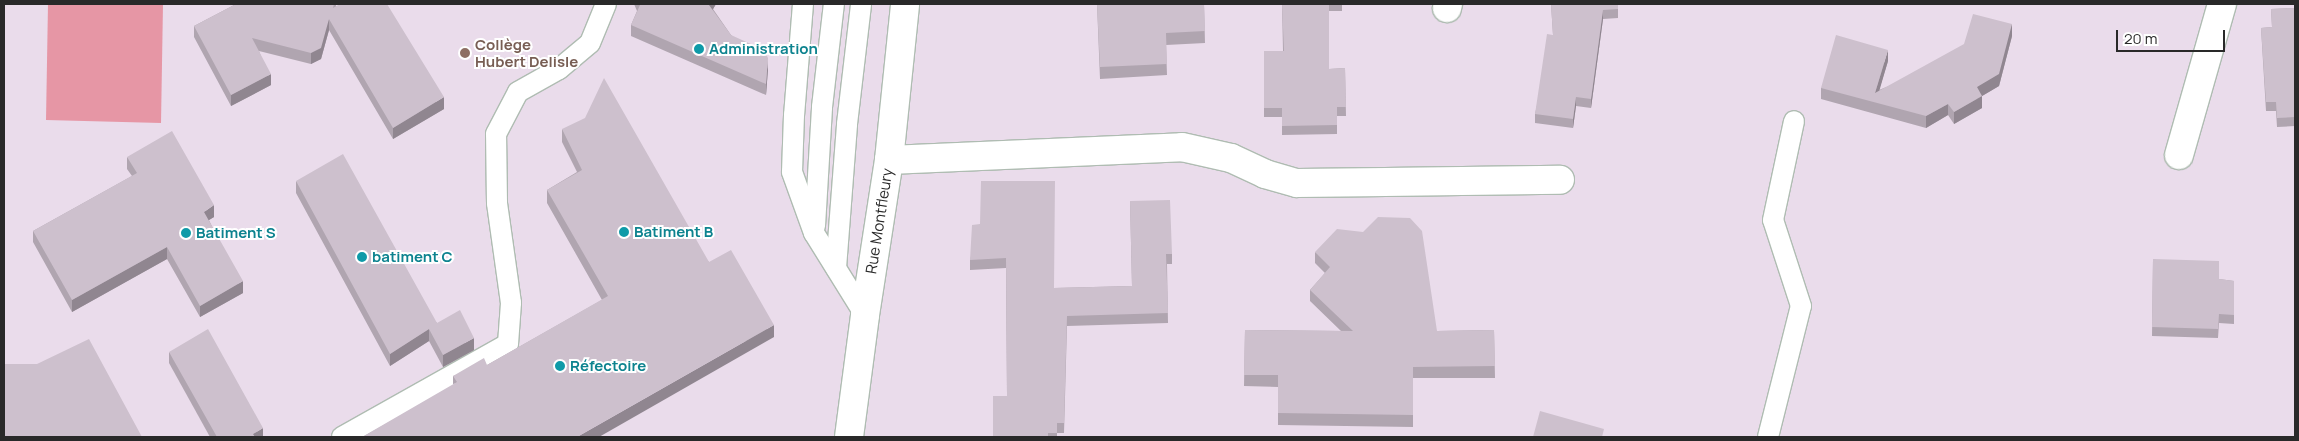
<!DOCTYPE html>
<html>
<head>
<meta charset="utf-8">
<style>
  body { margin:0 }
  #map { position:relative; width:2299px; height:441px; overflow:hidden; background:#eadceb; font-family:Manrope,sans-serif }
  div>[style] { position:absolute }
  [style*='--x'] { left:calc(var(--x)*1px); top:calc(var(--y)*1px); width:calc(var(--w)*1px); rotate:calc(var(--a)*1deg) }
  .pitch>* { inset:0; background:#e696a5 }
  .roads { filter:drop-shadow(1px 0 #afbcb2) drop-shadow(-1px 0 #afbcb2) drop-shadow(0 1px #afbcb2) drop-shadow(0 -1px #afbcb2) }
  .service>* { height:20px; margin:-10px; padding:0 10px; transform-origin:10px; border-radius:10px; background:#fff }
  .minor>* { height:28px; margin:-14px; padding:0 14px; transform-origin:14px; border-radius:14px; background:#fff }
  .wall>* { inset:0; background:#b0a5b0 }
  .shaded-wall>* { inset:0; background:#908690 }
  .building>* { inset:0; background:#cdc0cd }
  .dots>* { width:14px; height:14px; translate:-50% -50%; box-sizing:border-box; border:2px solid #fff; border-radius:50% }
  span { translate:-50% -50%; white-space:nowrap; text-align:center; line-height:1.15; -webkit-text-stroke:4px #fff; paint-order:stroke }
  .education-label { font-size:15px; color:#785e54; font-weight:700 }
  .left { translate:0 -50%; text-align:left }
  .culture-label { font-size:15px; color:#0d838f; font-weight:700 }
  .street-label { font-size:15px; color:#292929 }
  .frame { position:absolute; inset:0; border:5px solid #292929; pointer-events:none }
  .scale { position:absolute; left:2116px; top:30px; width:109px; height:22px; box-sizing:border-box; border:2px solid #292929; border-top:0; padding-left:6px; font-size:15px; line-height:18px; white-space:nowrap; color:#292929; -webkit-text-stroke:4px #fff; paint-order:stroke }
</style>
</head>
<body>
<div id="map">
  <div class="pitch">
    <i style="clip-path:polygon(48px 4px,163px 4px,161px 123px,46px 120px)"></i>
  </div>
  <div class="roads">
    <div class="service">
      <i style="--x:803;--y:4;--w:111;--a:94.6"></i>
      <i style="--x:794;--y:115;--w:57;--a:92"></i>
      <i style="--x:792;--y:172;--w:65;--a:70.2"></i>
      <i style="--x:814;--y:233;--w:97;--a:58.1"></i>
      <i style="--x:815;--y:226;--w:119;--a:-86.6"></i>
      <i style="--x:822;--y:107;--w:104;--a:-83.4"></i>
      <i style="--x:836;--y:268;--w:144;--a:-85.6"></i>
      <i style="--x:847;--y:124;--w:121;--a:-83.3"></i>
      <i style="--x:342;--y:437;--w:190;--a:-29.3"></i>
      <i style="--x:508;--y:344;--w:41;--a:-85.8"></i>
      <i style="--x:511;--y:303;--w:101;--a:-98"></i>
      <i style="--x:497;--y:203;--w:69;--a:-90.8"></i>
      <i style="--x:496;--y:134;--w:47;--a:-62.4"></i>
      <i style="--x:518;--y:92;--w:47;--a:-29.3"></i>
      <i style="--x:559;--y:69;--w:40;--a:-40"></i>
      <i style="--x:590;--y:43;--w:42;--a:-67.7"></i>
      <i style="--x:1768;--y:437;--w:135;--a:-75.9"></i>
      <i style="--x:1801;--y:306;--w:90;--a:-108"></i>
      <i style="--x:1773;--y:220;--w:101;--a:-78"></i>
    </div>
    <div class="minor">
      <i style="--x:1447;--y:8;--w:4;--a:-76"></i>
      <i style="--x:2179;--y:155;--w:157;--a:-74.1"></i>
      <i style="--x:889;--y:160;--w:293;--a:-2.5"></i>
      <i style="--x:1182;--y:147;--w:50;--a:12.7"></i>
      <i style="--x:1231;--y:158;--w:38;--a:25"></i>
      <i style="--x:1265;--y:174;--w:33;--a:16"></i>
      <i style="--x:1297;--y:183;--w:263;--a:-0.7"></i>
      <i style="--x:849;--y:437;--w:123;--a:-82.5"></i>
      <i style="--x:865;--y:315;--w:157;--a:-81.2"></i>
      <i style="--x:889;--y:160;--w:157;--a:-84.1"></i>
    </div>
  </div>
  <div class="wall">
    <i style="clip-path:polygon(236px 4px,336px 4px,336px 6px,444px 109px,393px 139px,329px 30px,321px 59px,311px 64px,259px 51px,271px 85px,231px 106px,194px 37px,194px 26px)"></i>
    <i style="clip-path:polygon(634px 4px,716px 4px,713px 9px,731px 35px,768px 69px,766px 95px,631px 36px,631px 25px,637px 11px)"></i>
    <i style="clip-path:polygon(1097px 4px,1204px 4px,1205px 43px,1166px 45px,1167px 75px,1100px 79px)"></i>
    <i style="clip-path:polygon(1282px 4px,1342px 4px,1342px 11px,1329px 11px,1329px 69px,1345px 68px,1346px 116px,1337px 116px,1337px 134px,1282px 135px,1282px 117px,1264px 117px,1264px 51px,1283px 51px)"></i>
    <i style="clip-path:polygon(1551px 4px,1618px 4px,1618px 18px,1603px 19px,1591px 108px,1576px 106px,1573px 128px,1535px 123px,1535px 114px,1553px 35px)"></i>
    <i style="clip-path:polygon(2295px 8px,2295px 126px,2277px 127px,2276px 111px,2266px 111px,2261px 28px,2272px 27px,2271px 9px)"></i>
    <i style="clip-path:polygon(2012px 36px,1999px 86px,1982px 96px,1982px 108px,1954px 124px,1948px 115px,1926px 128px,1821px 99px,1821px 88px,1888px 61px,1879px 90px)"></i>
    <i style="clip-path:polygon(562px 129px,709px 262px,774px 337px,453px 384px,453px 376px,487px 365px,602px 300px,547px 203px,547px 190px,577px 172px,562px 142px)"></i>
    <i style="clip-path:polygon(127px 157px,214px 217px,209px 220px,243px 293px,200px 317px,167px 259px,72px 312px,33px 242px,33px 231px,132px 176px,127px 169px)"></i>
    <i style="clip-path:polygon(296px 181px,437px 323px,474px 350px,443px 367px,429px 341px,390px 366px,296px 193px)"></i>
    <i style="clip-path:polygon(1130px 201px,1172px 254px,1172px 264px,1167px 264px,1168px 323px,1067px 326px,1064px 433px,1057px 433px,1057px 437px,993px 437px,1007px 396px,1006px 268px,970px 270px,970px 260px,980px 224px,1054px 288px,1132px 286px)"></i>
    <i style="clip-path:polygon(1315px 252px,1437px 331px,1494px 330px,1495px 378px,1413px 378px,1413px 427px,1278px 425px,1278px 387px,1244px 386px,1245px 330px,1341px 331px,1310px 301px,1310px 290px,1325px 273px,1315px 263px)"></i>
    <i style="clip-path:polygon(2153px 259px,2219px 279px,2234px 281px,2234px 324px,2219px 323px,2218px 338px,2152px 336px)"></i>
    <i style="clip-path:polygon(169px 352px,263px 437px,210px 437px,169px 363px)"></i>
  </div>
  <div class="shaded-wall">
    <i style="clip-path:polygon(709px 4px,716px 4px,709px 16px)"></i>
    <i style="clip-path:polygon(1603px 10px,1603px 19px,1591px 108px,1591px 99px)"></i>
    <i style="clip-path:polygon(329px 19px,329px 30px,321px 59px,311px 64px,311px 53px)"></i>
    <i style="clip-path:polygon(2012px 24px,2012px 36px,1999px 86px,1977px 99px,1977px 87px)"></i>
    <i style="clip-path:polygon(1888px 50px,1888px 61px,1876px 102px,1875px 93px)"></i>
    <i style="clip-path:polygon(768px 58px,768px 69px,766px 95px,766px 84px)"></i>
    <i style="clip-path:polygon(271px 74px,271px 85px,231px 106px,231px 95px)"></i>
    <i style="clip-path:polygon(1982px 96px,1982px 108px,1954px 124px,1954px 112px)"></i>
    <i style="clip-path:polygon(444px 97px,444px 109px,393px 139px,393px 128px)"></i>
    <i style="clip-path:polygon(1576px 97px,1576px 106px,1573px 128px,1573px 119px)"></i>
    <i style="clip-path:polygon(1948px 104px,1948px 115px,1926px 128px,1926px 116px)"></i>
    <i style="clip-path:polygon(214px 205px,214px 217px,204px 223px,204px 212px)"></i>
    <i style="clip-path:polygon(167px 247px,167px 259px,72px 312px,72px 300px)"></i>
    <i style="clip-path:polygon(243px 281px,243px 293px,200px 317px,200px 306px)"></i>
    <i style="clip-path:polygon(774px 325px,774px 337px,599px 437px,577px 437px)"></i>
    <i style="clip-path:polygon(429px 329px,429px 341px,390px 366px,390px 354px)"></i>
    <i style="clip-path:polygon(474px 338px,474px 350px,443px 367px,443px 355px)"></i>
    <i style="clip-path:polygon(263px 428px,263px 437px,253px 437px,253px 434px)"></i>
  </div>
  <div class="building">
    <i style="clip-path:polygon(236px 4px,334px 4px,333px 8px,340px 4px,387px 4px,444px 97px,393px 128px,329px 19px,321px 48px,311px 53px,252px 38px,271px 74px,231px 95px,194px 26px)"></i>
    <i style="clip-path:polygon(639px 4px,709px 4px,709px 5px,731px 35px,764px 50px,768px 58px,766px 84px,631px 25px,640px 5px)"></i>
    <i style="clip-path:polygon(1097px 4px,1204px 4px,1205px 31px,1166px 33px,1167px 64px,1100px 67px)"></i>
    <i style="clip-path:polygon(1282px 4px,1329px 4px,1329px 69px,1345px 68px,1346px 107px,1337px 107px,1337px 125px,1282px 126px,1282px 108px,1264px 108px,1264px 51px,1284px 51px)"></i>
    <i style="clip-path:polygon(1551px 4px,1618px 4px,1618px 9px,1603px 10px,1591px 99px,1576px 97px,1573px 119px,1535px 114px,1547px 34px,1553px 35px)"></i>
    <i style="clip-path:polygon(2295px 8px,2295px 117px,2277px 118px,2276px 102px,2266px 102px,2261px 28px,2272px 27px,2271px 9px)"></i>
    <i style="clip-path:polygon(1973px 14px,2012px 24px,1999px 74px,1977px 87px,1982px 96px,1954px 112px,1948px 104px,1926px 116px,1821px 88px,1836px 35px,1888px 50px,1875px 93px,1964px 44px)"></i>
    <i style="clip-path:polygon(604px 78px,709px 262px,731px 250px,774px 325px,577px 437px,362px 437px,457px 382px,453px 376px,484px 358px,487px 365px,608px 296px,547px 190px,582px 170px,562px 129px,585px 118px)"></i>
    <i style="clip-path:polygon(172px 131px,214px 205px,204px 212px,243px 281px,200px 306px,167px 247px,72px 300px,33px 231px,137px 173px,127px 157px)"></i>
    <i style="clip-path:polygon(343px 154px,437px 323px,460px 310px,474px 338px,443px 355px,429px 329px,390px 354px,296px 181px)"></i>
    <i style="clip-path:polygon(981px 181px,1055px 181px,1054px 288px,1132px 286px,1130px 201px,1170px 200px,1172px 254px,1166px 254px,1168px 313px,1067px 316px,1064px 423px,1057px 423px,1057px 433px,1048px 433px,1048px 437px,993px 437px,993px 396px,1007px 396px,1006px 258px,970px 260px,972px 225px,980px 224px)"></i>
    <i style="clip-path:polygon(1378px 217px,1410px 218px,1422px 231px,1437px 331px,1494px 330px,1495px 366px,1413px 367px,1413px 415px,1278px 413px,1278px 375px,1244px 375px,1245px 330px,1353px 331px,1310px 290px,1330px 267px,1315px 252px,1337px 229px,1363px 232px)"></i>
    <i style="clip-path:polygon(2153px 259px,2219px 261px,2219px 279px,2234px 281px,2234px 315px,2219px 314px,2218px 329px,2152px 327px)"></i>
    <i style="clip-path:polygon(208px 329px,263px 428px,253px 434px,255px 437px,217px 437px,169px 352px)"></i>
    <i style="clip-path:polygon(89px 339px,142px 437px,4px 437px,4px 364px,37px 364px)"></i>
    <i style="clip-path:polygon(1540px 411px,1604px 429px,1602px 437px,1533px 437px)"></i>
  </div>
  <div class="dots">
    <i style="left:699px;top:49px;background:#0f9aa8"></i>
    <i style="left:465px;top:53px;background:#8d6e63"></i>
    <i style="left:624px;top:232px;background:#0f9aa8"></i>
    <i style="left:186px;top:233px;background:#0f9aa8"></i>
    <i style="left:362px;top:257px;background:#0f9aa8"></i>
    <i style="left:560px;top:366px;background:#0f9aa8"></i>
  </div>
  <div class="education-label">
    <span class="left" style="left:475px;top:53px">Collège<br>Hubert Delisle</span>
  </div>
  <div class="culture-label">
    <span class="left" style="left:709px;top:49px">Administration</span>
    <span class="left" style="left:634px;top:232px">Batiment B</span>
    <span class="left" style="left:196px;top:233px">Batiment S</span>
    <span class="left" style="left:372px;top:257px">batiment C</span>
    <span class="left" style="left:570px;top:366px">Réfectoire</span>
  </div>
  <div class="street-label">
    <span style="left:879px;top:221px;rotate:-81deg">Rue Montfleury</span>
  </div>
  <div class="frame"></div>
  <div class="scale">20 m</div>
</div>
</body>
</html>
